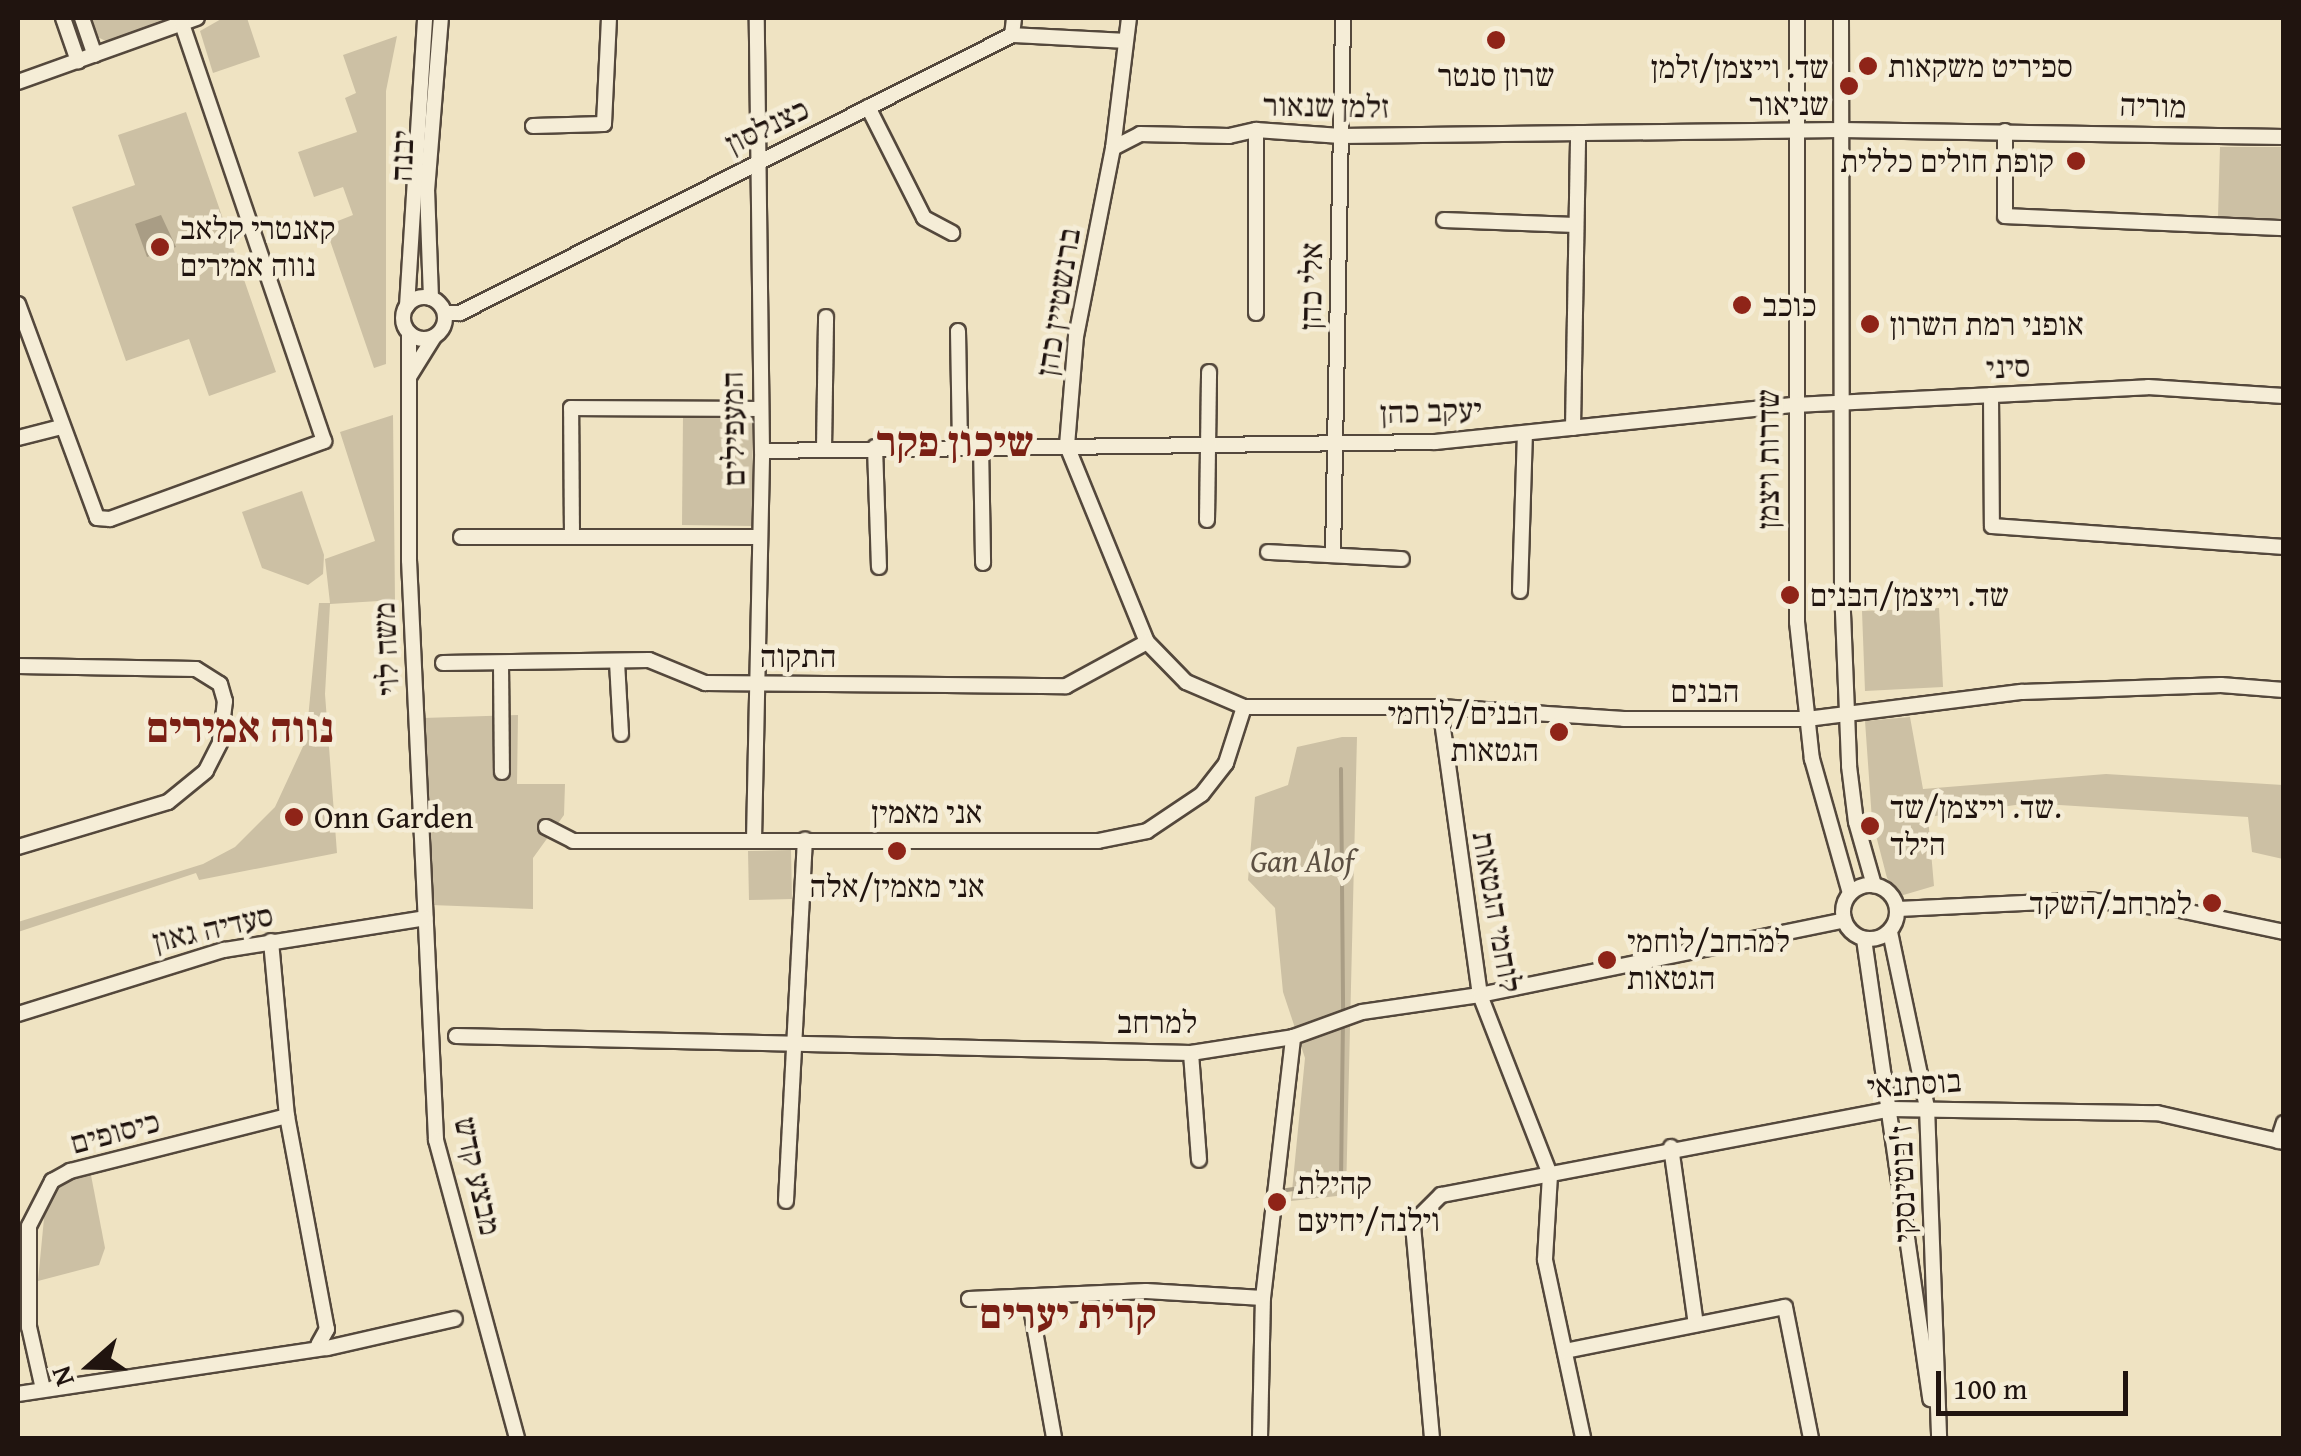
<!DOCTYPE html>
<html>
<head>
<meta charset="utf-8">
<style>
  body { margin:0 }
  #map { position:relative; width:2301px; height:1456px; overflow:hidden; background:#efe3c2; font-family:"Gentium Book Plus","Frank Ruhl Libre",serif }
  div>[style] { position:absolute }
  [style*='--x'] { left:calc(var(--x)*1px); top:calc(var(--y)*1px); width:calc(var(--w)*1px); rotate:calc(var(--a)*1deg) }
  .green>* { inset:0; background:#ccc0a4 }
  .water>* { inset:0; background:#a99d85 }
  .stream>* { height:4px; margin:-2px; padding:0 2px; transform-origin:2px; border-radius:2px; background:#a99d85 }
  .roads { filter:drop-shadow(2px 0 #54483c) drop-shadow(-2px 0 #54483c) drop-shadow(0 2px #54483c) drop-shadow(0 -2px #54483c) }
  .minor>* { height:14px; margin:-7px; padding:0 7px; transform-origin:7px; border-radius:7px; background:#f5edd7 }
  .minor>.ring { margin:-7px; padding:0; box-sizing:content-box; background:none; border:14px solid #f5edd7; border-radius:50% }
  .dots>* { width:28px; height:28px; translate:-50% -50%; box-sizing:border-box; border:5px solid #f5edd7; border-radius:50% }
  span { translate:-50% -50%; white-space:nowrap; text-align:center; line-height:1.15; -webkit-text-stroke:9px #f5edd7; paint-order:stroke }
  .poi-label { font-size:32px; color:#20140f }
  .left { translate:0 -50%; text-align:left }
  .right { translate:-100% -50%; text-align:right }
  .street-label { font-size:32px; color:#20140f }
  .park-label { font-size:32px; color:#5c5043; font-style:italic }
  .district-label { font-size:42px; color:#7a1f14; font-weight:700 }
  .frame { position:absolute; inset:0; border:20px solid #20140f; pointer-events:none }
  .north { position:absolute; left:40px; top:1316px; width:100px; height:100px; -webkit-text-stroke:8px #f5edd7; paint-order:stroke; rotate:250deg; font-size:28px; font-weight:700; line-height:40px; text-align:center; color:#20140f }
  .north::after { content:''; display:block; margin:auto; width:35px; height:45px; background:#20140f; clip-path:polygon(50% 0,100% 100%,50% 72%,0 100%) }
  .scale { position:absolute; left:1936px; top:1371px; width:192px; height:45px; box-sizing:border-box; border:5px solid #20140f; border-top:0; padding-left:12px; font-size:30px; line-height:35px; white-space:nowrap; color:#20140f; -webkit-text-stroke:8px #f5edd7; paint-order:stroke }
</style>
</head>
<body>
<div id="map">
  <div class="green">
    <i style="clip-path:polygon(88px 18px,173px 18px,106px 41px,95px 36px)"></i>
    <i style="clip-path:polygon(223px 18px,247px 18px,260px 57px,213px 73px,200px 31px)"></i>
    <i style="clip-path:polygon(397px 36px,386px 91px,386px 364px,374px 368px,325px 226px,353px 215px,343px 187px,314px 197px,298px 152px,357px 132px,345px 98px,356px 93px,343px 55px)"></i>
    <i style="clip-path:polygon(186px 112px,276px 372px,209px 396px,189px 339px,126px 361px,72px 207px,135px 185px,118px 135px)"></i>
    <i style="clip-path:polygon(2220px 147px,2283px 147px,2283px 220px,2218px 217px)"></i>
    <i style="clip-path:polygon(393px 415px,395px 600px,330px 604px,325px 694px,337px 853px,199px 880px,196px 873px,18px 932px,18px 922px,203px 864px,235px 847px,275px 807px,306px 740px,319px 603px,330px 603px,325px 559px,375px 541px,340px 432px)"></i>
    <i style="clip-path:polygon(683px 417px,753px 417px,752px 526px,682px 525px)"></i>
    <i style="clip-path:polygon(302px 491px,324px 555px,323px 574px,308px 585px,262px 568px,242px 512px)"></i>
    <i style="clip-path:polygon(1939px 608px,1943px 687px,1865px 691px,1862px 611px)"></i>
    <i style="clip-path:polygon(518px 715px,517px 784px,565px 784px,564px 815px,533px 858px,533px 909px,431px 905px,423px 718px)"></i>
    <i style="clip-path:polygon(1910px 717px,1923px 789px,2106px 774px,2283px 785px,2283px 859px,2252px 852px,2248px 817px,2030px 803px,1928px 817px,1934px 886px,1900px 896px,1887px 878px,1872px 820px,1865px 721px)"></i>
    <i style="clip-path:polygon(1342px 737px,1357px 737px,1346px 1195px,1291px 1201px,1305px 1058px,1283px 992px,1275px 908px,1248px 880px,1255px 797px,1288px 785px,1297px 747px)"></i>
    <i style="clip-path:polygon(791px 850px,792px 899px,749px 900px,748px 851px)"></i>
    <i style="clip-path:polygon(90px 1170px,105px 1248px,99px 1265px,38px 1281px,45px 1208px,61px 1180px)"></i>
  </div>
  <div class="water">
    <i style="clip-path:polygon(161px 215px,176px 247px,147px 257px,135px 224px)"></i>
  </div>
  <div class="stream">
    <i style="--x:1341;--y:769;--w:246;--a:89.5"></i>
    <i style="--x:1280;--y:1191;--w:62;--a:-8.4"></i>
    <i style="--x:1341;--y:1182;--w:158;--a:-89.3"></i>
  </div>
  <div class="roads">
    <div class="minor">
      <i style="--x:63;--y:18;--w:46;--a:70.8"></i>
      <i style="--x:82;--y:18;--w:39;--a:71"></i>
      <i style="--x:1129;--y:18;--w:131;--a:97"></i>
      <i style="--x:1113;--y:148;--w:192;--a:101.1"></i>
      <i style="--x:1076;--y:336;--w:110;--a:94.7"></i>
      <i style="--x:1067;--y:446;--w:212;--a:67.8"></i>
      <i style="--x:1147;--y:642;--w:56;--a:45.7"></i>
      <i style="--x:1186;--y:682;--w:63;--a:23.3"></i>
      <i style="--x:1244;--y:707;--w:196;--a:0"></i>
      <i style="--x:1440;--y:707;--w:184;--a:3.7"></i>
      <i style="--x:1624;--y:719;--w:183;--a:0"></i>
      <i style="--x:1807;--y:719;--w:217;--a:-7.2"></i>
      <i style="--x:2022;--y:692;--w:199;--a:-2"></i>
      <i style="--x:2221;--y:685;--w:63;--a:4.5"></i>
      <i style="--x:1797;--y:18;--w:604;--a:90"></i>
      <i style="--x:1797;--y:622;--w:138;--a:83.8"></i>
      <i style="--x:1812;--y:759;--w:139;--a:74.2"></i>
      <i style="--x:1841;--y:18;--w:570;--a:89.9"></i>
      <i style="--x:1842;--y:588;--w:178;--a:87.7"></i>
      <i style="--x:1849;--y:766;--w:56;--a:82.9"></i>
      <i style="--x:1856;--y:822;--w:66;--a:74.1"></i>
      <i style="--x:1012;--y:35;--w:17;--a:-83"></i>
      <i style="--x:18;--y:82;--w:190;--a:-19.7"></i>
      <i style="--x:868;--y:107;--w:124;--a:63.2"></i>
      <i style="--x:924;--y:218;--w:32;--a:28"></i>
      <i style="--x:533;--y:126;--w:71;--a:-1.6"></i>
      <i style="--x:604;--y:124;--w:106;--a:-87.3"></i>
      <i style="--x:2005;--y:131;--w:85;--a:90"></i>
      <i style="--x:2005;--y:216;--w:279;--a:2.5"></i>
      <i style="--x:1113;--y:148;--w:30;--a:-27"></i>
      <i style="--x:1140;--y:134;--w:89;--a:1.3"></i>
      <i style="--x:1229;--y:136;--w:28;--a:-13"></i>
      <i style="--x:1256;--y:130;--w:85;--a:4"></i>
      <i style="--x:1341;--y:136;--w:500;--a:-0.69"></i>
      <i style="--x:1841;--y:130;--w:443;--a:0.9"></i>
      <i style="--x:1444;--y:220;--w:131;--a:2.2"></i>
      <i class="ring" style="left:403px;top:297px;width:28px;height:28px"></i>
      <i style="--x:431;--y:298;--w:107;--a:-92.1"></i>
      <i style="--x:427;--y:191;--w:174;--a:-85.4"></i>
      <i style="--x:18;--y:304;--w:228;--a:69.7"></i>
      <i style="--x:97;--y:518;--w:13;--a:4"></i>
      <i style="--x:110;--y:519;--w:228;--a:-20"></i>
      <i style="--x:324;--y:441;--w:441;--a:-108.8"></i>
      <i style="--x:407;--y:306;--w:289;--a:-86.4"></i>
      <i style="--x:445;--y:313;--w:15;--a:0"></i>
      <i style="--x:460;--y:313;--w:618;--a:-26.73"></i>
      <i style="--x:1012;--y:35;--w:113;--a:3"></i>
      <i style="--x:1256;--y:313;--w:183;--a:-90"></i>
      <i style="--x:958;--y:331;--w:114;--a:89"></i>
      <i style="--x:409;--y:333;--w:227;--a:90"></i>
      <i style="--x:409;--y:560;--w:581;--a:87.33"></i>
      <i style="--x:436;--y:1140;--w:309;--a:74.8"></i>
      <i style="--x:409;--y:377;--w:47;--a:-58"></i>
      <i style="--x:1991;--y:395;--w:131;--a:89.6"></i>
      <i style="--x:1992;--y:526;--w:293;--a:4.1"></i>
      <i style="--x:1573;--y:428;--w:295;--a:-89"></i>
      <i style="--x:18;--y:438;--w:44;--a:-14.3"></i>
      <i style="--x:981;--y:444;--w:119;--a:89"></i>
      <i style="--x:875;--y:447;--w:120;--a:88.1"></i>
      <i style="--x:824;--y:449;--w:132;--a:-89.1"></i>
      <i style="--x:762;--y:451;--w:673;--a:-0.77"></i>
      <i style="--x:1435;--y:442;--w:362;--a:-5.9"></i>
      <i style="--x:1795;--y:405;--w:353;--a:-2.9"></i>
      <i style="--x:2148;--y:387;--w:136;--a:3.8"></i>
      <i style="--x:1207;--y:520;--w:148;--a:-89.2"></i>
      <i style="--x:461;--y:537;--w:299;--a:0"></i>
      <i style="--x:572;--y:537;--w:129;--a:-90.4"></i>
      <i style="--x:571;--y:408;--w:189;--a:0.3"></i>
      <i style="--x:1268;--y:552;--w:134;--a:3"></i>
      <i style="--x:1333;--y:555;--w:537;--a:-88.93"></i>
      <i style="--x:1520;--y:591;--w:157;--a:-88.2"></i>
      <i style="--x:617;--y:662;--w:72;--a:86.8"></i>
      <i style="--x:443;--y:663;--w:206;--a:-0.8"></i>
      <i style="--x:649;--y:660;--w:61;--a:22.3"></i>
      <i style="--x:705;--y:683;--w:361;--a:0.5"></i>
      <i style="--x:1066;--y:686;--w:92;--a:-28.5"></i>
      <i style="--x:501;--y:663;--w:109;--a:89.5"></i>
      <i style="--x:18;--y:666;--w:178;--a:1"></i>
      <i style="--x:196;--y:669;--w:28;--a:32"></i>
      <i style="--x:220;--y:684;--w:18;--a:74"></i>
      <i style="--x:225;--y:701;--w:42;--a:96.8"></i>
      <i style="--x:220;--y:743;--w:31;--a:117"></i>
      <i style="--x:206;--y:771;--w:49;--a:140.8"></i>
      <i style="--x:168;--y:802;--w:157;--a:163.3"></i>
      <i style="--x:1440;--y:707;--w:291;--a:82.1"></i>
      <i style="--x:1480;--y:995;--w:193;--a:68.7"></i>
      <i style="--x:1550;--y:1175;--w:85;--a:93.4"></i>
      <i style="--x:1545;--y:1260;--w:182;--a:77.9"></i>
      <i style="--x:546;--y:827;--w:30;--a:27"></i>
      <i style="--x:573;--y:841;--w:525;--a:0"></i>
      <i style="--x:1098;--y:841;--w:50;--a:-11.5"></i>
      <i style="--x:1147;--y:831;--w:66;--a:-33.9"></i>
      <i style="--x:1202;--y:794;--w:39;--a:-52"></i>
      <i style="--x:1226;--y:763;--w:59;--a:-72.2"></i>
      <i style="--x:754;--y:840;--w:389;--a:-88.8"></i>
      <i style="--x:762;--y:451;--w:433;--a:-90.7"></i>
      <i class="ring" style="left:1843px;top:885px;width:40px;height:40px"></i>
      <i style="--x:1898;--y:909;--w:189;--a:-2.7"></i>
      <i style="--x:2087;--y:900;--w:88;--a:5.8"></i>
      <i style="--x:2175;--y:909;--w:111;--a:11.9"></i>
      <i style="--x:1890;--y:932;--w:179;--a:78.1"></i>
      <i style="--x:1927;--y:1107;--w:331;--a:87.9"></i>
      <i style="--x:1864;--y:939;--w:465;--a:81.8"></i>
      <i style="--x:271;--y:941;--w:176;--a:84.8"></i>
      <i style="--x:287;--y:1116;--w:217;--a:79.4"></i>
      <i style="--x:327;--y:1329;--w:18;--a:119"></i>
      <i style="--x:18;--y:1014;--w:216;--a:-17.3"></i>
      <i style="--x:224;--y:950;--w:204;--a:-9"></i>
      <i style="--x:456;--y:1036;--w:735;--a:1.32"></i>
      <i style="--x:1191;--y:1053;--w:103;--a:-8.9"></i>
      <i style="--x:1293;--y:1037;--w:73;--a:-19.9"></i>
      <i style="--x:1362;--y:1012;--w:119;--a:-8.2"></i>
      <i style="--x:1480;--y:995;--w:372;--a:-11.6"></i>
      <i style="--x:1191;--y:1053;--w:107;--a:85.7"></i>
      <i style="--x:2278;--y:1141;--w:19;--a:-72"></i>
      <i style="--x:1671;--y:1147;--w:179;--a:82"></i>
      <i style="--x:786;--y:1201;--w:362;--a:-87"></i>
      <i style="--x:1029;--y:1297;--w:143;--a:79.9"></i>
      <i style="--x:969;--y:1299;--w:177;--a:-2.6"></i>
      <i style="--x:1146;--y:1291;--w:117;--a:3.4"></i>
      <i style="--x:1565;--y:1351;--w:224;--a:-11.3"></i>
      <i style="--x:1785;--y:1307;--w:134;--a:78.8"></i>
      <i style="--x:43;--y:1389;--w:64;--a:-102.7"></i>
      <i style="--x:29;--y:1327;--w:101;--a:-90"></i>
      <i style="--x:29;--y:1226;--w:51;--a:-62.9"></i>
      <i style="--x:52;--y:1181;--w:21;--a:-29"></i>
      <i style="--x:70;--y:1171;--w:224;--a:-14.2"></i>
      <i style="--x:18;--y:1394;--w:312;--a:-8.5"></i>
      <i style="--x:327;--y:1348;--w:131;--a:-12.8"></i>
      <i style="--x:1260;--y:1438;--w:140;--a:-88.8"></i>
      <i style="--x:1263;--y:1298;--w:263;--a:-83.4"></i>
      <i style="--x:1432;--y:1438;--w:216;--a:-95.1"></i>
      <i style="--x:1413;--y:1223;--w:40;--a:-45"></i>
      <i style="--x:1441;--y:1195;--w:458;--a:-10.8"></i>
      <i style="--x:1891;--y:1109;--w:266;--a:0.9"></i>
      <i style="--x:2157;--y:1113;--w:130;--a:12.9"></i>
    </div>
  </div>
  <div class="dots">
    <i style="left:1496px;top:40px;background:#8f2418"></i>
    <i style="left:1868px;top:66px;background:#8f2418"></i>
    <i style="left:1849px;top:86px;background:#8f2418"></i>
    <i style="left:2076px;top:161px;background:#8f2418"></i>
    <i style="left:160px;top:247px;background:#8f2418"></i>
    <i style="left:1742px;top:305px;background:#8f2418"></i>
    <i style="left:1870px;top:324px;background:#8f2418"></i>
    <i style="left:1790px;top:595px;background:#8f2418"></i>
    <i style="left:1559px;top:732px;background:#8f2418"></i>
    <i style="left:294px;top:817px;background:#8f2418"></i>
    <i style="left:1870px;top:826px;background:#8f2418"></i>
    <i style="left:897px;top:851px;background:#8f2418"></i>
    <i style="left:2212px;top:903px;background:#8f2418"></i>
    <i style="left:1607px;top:960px;background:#8f2418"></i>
    <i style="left:1277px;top:1202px;background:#8f2418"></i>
  </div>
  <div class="poi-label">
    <span class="left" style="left:1888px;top:66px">ספיריט משקאות</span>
    <span class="right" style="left:1829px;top:86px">שד. וייצמן/זלמן<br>שניאור</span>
    <span style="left:1496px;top:75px">שרון סנטר</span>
    <span class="right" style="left:2054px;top:161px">קופת חולים כללית</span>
    <span class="left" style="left:180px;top:247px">קאנטרי קלאב<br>נווה אמירים</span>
    <span class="left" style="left:1762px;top:305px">כוכב</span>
    <span class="left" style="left:1890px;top:324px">אופני רמת השרון</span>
    <span class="left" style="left:1810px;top:595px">שד. וייצמן/הבנים</span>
    <span class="right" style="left:1539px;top:732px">הבנים/לוחמי<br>הגטאות</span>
    <span class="left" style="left:1890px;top:826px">שד. וייצמן/שד.<br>הילד</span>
    <span class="left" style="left:314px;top:817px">Onn Garden</span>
    <span style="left:897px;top:886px">אני מאמין/אלה</span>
    <span class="right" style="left:2192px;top:903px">למרחב/השקד</span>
    <span class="left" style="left:1627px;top:960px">למרחב/לוחמי<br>הגטאות</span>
    <span class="left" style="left:1297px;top:1202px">קהילת<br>וילנה/יחיעם</span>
  </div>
  <div class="street-label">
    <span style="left:1326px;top:106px;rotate:1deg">זלמן שנאור</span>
    <span style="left:2153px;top:106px;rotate:2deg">מוריה</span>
    <span style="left:767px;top:126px;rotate:-26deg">כצנלסון</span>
    <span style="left:402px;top:156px;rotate:-88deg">יבנה</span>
    <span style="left:1311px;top:286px;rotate:-89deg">אלי כהן</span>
    <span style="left:1058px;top:302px;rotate:-81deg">ברנשטיין כהן</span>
    <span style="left:2008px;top:367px;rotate:-3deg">סיני</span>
    <span style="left:1431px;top:411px;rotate:-2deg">יעקב כהן</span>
    <span style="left:733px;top:429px;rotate:-91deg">המעפילים</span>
    <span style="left:1768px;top:459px;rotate:-90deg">שדרות ויצמן</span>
    <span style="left:386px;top:649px;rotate:-93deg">משה לוי</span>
    <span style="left:798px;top:656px">התקוה</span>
    <span style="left:1705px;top:691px">הבנים</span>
    <span style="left:927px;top:812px">אני מאמין</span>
    <span style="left:1497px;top:912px;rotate:80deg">לוחמי הגטאות</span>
    <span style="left:213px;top:928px;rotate:-13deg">סעדיה גאון</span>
    <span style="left:1157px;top:1022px">למרחב</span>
    <span style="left:1914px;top:1084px;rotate:-4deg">בוסתנאי</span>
    <span style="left:115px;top:1132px;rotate:-15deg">כיסופים</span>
    <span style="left:478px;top:1176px;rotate:77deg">מבצע קדש</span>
    <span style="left:1903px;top:1184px;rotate:-92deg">ז'בוטינסקי</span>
  </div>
  <div class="park-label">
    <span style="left:1302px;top:861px">Gan Alof</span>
  </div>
  <div class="district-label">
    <span style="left:955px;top:441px">שיכון פקר</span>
    <span style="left:240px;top:727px">נווה אמירים</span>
    <span style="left:1068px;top:1313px">קרית יערים</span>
  </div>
  <div class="frame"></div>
  <div class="north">N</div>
  <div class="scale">100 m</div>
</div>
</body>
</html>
